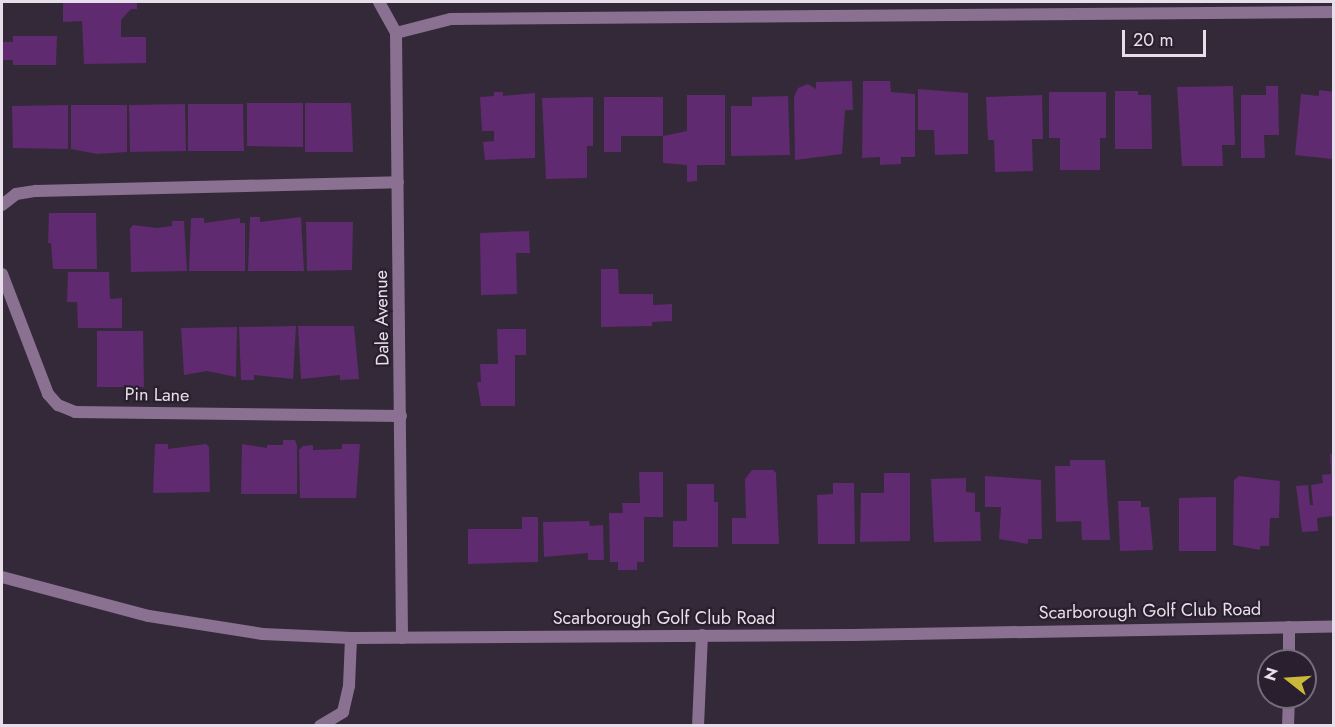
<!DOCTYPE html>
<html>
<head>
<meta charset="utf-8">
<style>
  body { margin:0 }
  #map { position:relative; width:1335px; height:727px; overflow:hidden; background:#342938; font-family:Jost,sans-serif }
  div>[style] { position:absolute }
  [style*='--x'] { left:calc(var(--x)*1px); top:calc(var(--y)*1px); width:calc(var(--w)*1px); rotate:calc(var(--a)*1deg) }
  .building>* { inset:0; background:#5f2a70 }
  .minor>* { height:12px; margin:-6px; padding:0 6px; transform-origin:6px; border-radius:6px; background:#8a7192 }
  .tertiary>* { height:12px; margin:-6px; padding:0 6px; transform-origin:6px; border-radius:6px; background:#8a7192 }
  span { translate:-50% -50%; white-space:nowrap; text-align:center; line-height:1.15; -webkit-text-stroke:4.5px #2a1f2e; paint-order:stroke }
  .street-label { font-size:18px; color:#e6dfe9 }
  .frame { position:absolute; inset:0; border:3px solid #e6dfe9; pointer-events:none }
  .north { position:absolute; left:1257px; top:649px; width:60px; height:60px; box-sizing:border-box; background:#2a1f2e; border:2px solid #756c79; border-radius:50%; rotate:287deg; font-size:16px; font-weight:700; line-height:24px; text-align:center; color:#e6dfe9 }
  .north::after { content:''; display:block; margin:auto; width:21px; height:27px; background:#cbba39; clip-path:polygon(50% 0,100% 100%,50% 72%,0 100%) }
  .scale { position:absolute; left:1122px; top:30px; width:84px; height:27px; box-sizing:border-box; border:3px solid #e6dfe9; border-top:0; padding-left:8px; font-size:18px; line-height:21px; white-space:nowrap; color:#e6dfe9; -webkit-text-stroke:4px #2a1f2e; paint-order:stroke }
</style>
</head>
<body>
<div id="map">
  <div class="building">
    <i style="clip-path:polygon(63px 2px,137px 2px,137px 9px,131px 9px,121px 20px,121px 37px,146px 37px,146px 63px,84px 64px,82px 21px,63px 22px)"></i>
    <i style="clip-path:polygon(13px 36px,57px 36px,56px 65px,13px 65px,13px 60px,2px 60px,2px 42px,13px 42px)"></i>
    <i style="clip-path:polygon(852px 81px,853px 110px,845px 110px,842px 154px,795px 160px,794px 97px,798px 88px,808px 84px,816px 89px,816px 82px)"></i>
    <i style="clip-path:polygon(863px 81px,890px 81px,891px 92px,915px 94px,915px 157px,901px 157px,901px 164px,880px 165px,880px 157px,862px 158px)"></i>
    <i style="clip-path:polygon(1233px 86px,1235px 145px,1222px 145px,1223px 166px,1182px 166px,1177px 87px)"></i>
    <i style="clip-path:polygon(1266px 86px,1278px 86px,1279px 135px,1264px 135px,1265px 158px,1241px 158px,1241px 95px,1266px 95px)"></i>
    <i style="clip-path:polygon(918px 89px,968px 93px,968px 154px,935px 155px,934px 130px,918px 130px)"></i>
    <i style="clip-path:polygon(1319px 90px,1334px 92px,1332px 159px,1295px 155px,1301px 94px,1319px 96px)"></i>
    <i style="clip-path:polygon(1115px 91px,1138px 91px,1138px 95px,1151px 95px,1152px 149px,1115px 149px)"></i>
    <i style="clip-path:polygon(494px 92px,503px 92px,503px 96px,535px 93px,535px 158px,485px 160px,483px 142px,494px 141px,494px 131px,482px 131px,480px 97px,494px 96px)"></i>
    <i style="clip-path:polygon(1049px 92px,1106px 92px,1106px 138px,1100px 138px,1100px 170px,1060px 170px,1060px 138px,1049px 138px)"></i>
    <i style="clip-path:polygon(687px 95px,725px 95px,725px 165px,697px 165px,697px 181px,687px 182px,687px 165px,663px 163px,663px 136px,687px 131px)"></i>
    <i style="clip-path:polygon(1042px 95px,1043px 139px,1032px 139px,1033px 171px,995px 172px,994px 140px,988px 140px,986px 97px)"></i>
    <i style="clip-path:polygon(788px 96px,790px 155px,731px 156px,731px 106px,752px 106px,752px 97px)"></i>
    <i style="clip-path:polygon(593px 97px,593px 146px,587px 146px,587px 178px,546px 179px,542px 98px)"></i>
    <i style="clip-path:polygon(604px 97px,663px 97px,663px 136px,621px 136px,621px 152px,604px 152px)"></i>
    <i style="clip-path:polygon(247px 103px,303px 103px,303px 147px,247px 146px)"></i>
    <i style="clip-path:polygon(305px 103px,351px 103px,353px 152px,305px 152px)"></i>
    <i style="clip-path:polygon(185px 104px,186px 151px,130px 152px,129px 105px)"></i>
    <i style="clip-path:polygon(188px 104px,243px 104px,244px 151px,188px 151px)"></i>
    <i style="clip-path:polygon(68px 105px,68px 149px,13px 148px,12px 106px)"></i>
    <i style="clip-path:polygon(71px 105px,127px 105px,127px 152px,97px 154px,71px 149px)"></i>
    <i style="clip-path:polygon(49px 213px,96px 213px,97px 269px,53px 269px,51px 243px,48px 243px)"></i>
    <i style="clip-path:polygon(250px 217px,260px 217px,260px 222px,301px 217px,304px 271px,248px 271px)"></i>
    <i style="clip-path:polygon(191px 218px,204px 218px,204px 223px,240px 218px,240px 223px,245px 223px,245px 271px,189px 271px)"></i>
    <i style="clip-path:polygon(172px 221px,184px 221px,187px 271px,131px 272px,130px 229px,133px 225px,157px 228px,172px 226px)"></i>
    <i style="clip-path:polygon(306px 222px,353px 222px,352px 270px,307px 271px)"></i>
    <i style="clip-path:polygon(529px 231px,530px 253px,516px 253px,517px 294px,481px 295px,480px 233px)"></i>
    <i style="clip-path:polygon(601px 269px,618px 269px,619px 294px,653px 294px,653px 305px,672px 304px,672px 321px,652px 322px,652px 326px,601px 327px)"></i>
    <i style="clip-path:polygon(68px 272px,109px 272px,110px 299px,122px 298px,122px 328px,78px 328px,77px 302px,67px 302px)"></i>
    <i style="clip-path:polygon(296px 326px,293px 379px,254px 375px,254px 380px,241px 380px,239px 327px)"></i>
    <i style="clip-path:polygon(298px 326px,354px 326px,359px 379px,340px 380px,340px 375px,301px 379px)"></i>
    <i style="clip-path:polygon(237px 327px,236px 377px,207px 371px,184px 375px,181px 328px)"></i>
    <i style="clip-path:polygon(497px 329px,526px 329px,526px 355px,515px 355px,515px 406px,481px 406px,477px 382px,481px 382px,480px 364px,498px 364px)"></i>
    <i style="clip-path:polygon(97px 331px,143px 331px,144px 387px,97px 387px)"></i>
    <i style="clip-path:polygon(283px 440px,295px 440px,297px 446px,297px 494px,241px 494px,242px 444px,267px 448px,267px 445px,283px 445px)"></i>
    <i style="clip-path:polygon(155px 444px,168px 444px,168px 449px,206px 444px,209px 447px,210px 492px,153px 493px)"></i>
    <i style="clip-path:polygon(342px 444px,360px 444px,356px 498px,300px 498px,299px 450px,303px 446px,313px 445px,313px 450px,342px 449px)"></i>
    <i style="clip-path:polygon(1330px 454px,1334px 454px,1334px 522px,1331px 516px,1317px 518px,1318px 531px,1302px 532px,1296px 486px,1308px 485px,1310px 505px,1313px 505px,1311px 485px,1323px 483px,1322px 475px,1331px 474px)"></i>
    <i style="clip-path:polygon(1070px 460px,1105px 460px,1110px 540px,1082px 540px,1081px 521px,1056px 522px,1055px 466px,1070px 466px)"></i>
    <i style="clip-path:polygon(752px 470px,773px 470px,776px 473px,779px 544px,732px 544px,732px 518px,746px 518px,745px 479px)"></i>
    <i style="clip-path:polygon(639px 472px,663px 472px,663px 517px,644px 517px,644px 562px,637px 562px,637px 570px,618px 570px,618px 562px,610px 562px,609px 513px,623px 513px,622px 503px,640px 503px)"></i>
    <i style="clip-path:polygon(884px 473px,910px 473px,910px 541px,860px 542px,861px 493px,884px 493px)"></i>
    <i style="clip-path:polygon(985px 476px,1041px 480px,1042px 539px,1028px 539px,1028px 544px,999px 539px,1001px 507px,985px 507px)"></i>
    <i style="clip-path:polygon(1239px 476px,1280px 481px,1279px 518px,1270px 518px,1269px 546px,1260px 546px,1260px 550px,1233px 545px,1234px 480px)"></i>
    <i style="clip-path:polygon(966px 478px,966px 492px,975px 493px,975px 512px,980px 512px,981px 541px,934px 542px,931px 479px)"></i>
    <i style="clip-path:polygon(833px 483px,854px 483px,855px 544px,818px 544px,817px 495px,833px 494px)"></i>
    <i style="clip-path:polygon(687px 484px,714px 484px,714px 502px,718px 502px,718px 547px,673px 547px,673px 521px,687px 521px)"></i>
    <i style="clip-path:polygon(1216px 497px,1216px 551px,1179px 551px,1179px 498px)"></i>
    <i style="clip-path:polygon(1118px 501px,1141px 501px,1141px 507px,1149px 507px,1153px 550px,1120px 551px)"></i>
    <i style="clip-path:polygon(522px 517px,538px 517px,538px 562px,468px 564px,468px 529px,522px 529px)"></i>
    <i style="clip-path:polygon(589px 521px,590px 526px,603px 525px,604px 560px,588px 560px,588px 553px,544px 557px,543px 522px)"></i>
  </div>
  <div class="minor">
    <i style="--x:379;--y:2;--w:35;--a:61"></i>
    <i style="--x:396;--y:33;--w:605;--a:89.43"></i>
    <i style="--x:396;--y:33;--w:57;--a:-14.3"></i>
    <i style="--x:451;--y:19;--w:883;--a:-0.45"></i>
    <i style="--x:2;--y:205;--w:18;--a:-38"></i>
    <i style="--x:16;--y:194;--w:20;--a:-9"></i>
    <i style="--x:36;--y:191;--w:362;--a:-1.4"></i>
    <i style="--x:2;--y:274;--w:129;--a:69"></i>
    <i style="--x:48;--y:394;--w:15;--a:48"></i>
    <i style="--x:58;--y:405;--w:18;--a:22"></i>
    <i style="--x:75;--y:412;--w:326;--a:0.7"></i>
    <i style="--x:1289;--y:627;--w:34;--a:90"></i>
    <i style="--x:320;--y:726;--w:27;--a:-31"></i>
    <i style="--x:343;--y:712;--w:27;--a:-77"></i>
    <i style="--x:349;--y:686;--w:48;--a:-87.6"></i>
    <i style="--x:698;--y:726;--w:91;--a:-87.5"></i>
    <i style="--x:1288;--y:726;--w:29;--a:-88"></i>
  </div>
  <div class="tertiary">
    <i style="--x:2;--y:577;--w:152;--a:14.9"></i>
    <i style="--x:149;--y:616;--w:115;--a:9"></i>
    <i style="--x:263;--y:634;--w:88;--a:2.6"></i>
    <i style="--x:351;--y:638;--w:502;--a:-0.34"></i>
    <i style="--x:853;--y:635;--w:481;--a:-1"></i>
  </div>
  <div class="street-label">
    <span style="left:382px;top:318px;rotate:-91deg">Dale Avenue</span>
    <span style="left:157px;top:395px;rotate:1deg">Pin Lane</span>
    <span style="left:1150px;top:611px;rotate:-1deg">Scarborough Golf Club Road</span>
    <span style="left:664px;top:618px">Scarborough Golf Club Road</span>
  </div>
  <div class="frame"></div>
  <div class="north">N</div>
  <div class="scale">20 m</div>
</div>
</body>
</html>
